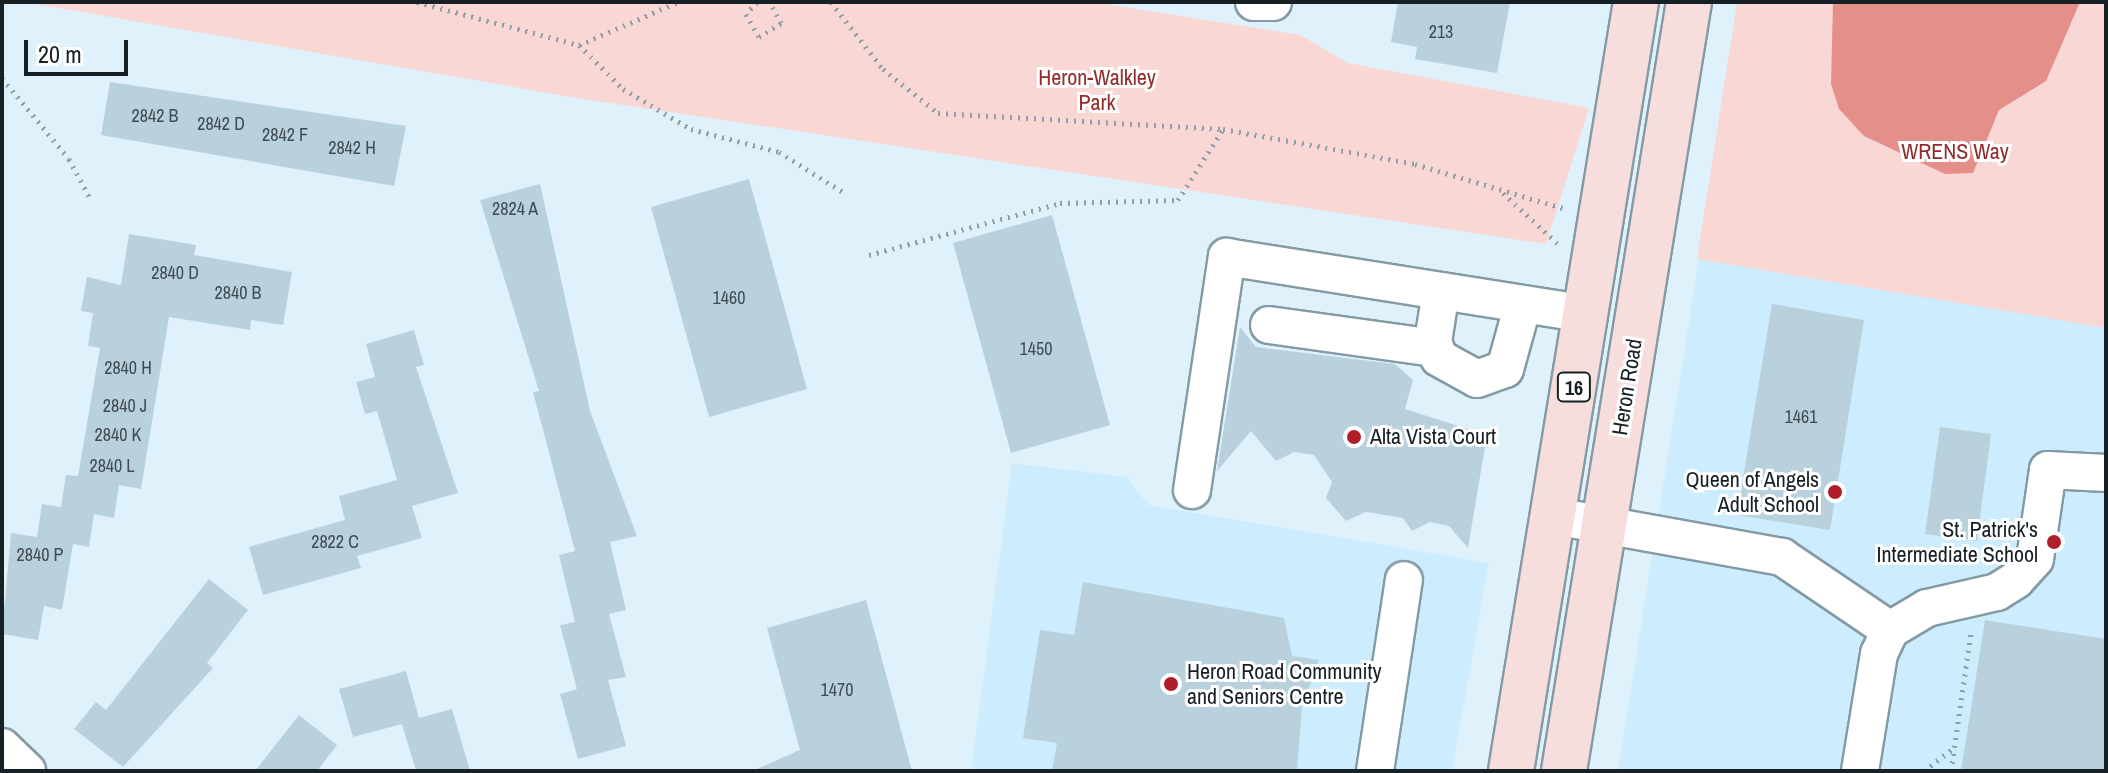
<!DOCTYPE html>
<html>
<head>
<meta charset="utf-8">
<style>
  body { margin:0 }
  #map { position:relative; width:2108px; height:773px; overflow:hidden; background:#dff2fc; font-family:"Archivo Narrow",sans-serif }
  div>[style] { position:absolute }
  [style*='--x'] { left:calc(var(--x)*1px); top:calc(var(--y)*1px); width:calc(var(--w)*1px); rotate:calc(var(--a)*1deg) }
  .built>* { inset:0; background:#cdedfe }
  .green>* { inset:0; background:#f8d7d4 }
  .forest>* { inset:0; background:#e48f8a }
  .building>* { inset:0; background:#b9d0dd }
  .path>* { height:5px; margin-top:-2.5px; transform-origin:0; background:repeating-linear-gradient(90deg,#909fa7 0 2px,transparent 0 8px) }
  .roads { filter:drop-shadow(2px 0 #849aa5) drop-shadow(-2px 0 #849aa5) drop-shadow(0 2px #849aa5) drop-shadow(0 -2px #849aa5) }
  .minor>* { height:36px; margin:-18px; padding:0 18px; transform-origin:18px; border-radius:18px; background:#fff }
  .major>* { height:44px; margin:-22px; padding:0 22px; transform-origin:22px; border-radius:22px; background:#f7dedc }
  .dots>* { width:22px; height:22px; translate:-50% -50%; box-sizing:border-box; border:4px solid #fff; border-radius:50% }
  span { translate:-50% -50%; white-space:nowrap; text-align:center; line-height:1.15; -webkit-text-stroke:6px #fff; paint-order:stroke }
  .number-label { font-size:18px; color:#404c52 }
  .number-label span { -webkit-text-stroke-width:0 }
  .shield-label span { padding:2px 6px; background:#fff; border:2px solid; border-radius:6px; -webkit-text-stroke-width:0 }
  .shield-label { font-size:20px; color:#172024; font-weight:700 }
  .park-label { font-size:22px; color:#912d2e }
  .street-label { font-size:22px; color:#172024 }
  .poi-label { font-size:22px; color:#172024 }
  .left { translate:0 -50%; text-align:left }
  .right { translate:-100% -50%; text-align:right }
  .frame { position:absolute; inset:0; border:4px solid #172024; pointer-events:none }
  .scale { position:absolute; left:24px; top:40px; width:104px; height:36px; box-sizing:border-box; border:4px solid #172024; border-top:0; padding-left:10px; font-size:24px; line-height:28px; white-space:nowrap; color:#172024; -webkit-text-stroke:6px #fff; paint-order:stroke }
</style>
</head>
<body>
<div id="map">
  <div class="built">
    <i style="clip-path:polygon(1699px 258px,2106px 328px,2106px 771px,1618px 771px)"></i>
    <i style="clip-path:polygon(1012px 463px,1127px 477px,1148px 505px,1489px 563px,1452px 771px,971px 771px)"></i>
  </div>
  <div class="green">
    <i style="clip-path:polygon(24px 2px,1094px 2px,1300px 35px,1348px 63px,1589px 108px,1546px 244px,577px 98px)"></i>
    <i style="clip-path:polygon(1737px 2px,2106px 2px,2106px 328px,1697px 259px)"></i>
  </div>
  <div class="forest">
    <i style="clip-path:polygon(1833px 2px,2080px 2px,2046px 81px,1999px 110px,1973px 173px,1945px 174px,1864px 136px,1839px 109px,1831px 84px)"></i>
  </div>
  <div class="building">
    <i style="clip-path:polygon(1398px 2px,1510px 2px,1497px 73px,1415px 59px,1417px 47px,1391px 42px)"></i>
    <i style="clip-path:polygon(110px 82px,406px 126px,394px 186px,101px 135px)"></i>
    <i style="clip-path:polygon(749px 179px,807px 389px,709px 417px,651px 207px)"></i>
    <i style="clip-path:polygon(540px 184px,590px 411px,637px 536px,610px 542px,626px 610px,609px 614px,626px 677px,608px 680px,626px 746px,578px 759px,560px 694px,577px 689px,560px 625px,575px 622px,559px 555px,575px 551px,533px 392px,539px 391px,480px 200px)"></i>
    <i style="clip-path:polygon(1052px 215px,1110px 425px,1011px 453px,953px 243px)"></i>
    <i style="clip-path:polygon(129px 234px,196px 245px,194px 255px,292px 272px,283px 325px,251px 320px,250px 330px,169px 317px,141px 489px,119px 485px,114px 518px,94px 514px,89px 547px,73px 544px,62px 610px,44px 606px,38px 640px,2px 634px,11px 533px,37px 537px,42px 504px,61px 507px,66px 475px,78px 476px,100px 348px,88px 346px,93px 313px,81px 311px,87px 277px,121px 285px)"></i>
    <i style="clip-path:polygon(1772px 304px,1864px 320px,1830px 530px,1737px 515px)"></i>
    <i style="clip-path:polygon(1240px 327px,1256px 347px,1395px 364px,1413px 380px,1405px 409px,1487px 435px,1468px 548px,1449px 526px,1430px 522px,1412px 531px,1403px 518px,1366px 512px,1346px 521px,1326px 498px,1332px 482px,1314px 455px,1294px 452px,1276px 461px,1251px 431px,1217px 471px)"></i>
    <i style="clip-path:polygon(414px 330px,424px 365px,416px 367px,458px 493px,412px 506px,422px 538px,357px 556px,361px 568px,263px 595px,249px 547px,345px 520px,339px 496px,397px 480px,377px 411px,365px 414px,356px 382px,375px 377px,366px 344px)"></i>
    <i style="clip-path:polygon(1940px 427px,1991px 434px,1977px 541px,1925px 534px)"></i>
    <i style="clip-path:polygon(209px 579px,248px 610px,207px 663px,213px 668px,123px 767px,74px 729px,96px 702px,106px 710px)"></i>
    <i style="clip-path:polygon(1083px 582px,1284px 618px,1292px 656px,1319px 660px,1302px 707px,1297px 771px,1052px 771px,1057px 743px,1023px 738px,1040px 630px,1074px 635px)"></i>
    <i style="clip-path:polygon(866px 600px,912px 771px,752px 771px,800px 750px,767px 628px)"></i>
    <i style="clip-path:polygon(1985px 620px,2106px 639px,2106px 771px,1961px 771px)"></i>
    <i style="clip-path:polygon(406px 671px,419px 718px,452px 709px,470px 771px,416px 771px,402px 724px,353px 737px,339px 689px)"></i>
    <i style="clip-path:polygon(299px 715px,337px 745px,317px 771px,255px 771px)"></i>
  </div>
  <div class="path">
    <i style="--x:417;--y:2;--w:168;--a:14.9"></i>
    <i style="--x:579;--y:45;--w:108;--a:-23.5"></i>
    <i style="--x:757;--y:2;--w:16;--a:133"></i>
    <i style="--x:746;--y:14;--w:26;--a:61"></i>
    <i style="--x:759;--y:37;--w:26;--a:-32"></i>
    <i style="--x:781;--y:23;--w:24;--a:-118"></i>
    <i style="--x:831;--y:2;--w:85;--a:52.2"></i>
    <i style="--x:883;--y:69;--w:70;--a:38.7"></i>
    <i style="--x:938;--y:113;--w:285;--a:3.2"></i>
    <i style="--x:1223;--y:129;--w:195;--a:10.3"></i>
    <i style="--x:1415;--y:164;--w:154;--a:16.6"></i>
    <i style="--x:579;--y:45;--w:62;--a:45"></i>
    <i style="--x:623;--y:89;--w:79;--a:30.5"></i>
    <i style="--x:691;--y:129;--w:91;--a:14.6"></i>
    <i style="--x:779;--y:152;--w:79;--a:32.1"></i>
    <i style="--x:2;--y:78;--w:105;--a:50.4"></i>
    <i style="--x:69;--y:159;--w:44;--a:61.7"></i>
    <i style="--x:1503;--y:193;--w:74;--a:42.8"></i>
    <i style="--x:869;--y:255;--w:198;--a:-15.2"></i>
    <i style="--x:1060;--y:203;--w:118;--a:-1.5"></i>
    <i style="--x:1178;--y:200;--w:84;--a:-57.6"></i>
    <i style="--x:1924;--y:771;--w:37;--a:-38"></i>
    <i style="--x:1951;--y:771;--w:139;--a:-81.8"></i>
  </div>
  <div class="roads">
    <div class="minor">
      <i style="--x:1254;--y:2;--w:19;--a:0"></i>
      <i style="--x:1441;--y:291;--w:52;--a:98.9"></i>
      <i style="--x:1433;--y:342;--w:17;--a:69"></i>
      <i style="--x:1439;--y:358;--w:43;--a:28.9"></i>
      <i style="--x:1477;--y:379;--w:30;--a:-20"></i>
      <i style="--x:1505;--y:369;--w:67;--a:-74.5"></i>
      <i style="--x:1269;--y:325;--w:168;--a:7.9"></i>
      <i style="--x:1192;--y:490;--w:236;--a:-81.5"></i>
      <i style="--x:1227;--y:257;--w:363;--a:9"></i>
      <i style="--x:1554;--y:516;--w:232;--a:10.2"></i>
      <i style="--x:1782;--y:557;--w:130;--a:34.1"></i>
      <i style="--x:2;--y:747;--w:35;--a:44"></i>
      <i style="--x:1375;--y:771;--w:193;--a:-81.4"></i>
      <i style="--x:1860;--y:771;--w:119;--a:-80.8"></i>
      <i style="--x:1879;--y:654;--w:26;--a:-65"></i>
      <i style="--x:1890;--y:630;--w:43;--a:-30.7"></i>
      <i style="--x:1927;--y:608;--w:72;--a:-12.9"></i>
      <i style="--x:1997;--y:592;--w:22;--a:-32"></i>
      <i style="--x:2016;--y:580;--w:28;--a:-48"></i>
      <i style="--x:2035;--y:559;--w:90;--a:-81.7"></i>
      <i style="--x:2048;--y:470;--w:58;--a:3"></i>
    </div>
    <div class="major">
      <i style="--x:1511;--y:771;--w:779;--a:-80.77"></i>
      <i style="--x:1564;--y:771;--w:779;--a:-80.77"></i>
    </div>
  </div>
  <div class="dots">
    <i style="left:1354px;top:437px;background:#b01e2a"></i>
    <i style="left:1835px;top:492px;background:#b01e2a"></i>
    <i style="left:2054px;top:542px;background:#b01e2a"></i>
    <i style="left:1171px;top:684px;background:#b01e2a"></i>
  </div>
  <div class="number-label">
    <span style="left:1441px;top:32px">213</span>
    <span style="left:155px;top:116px">2842 B</span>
    <span style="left:221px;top:124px">2842 D</span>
    <span style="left:285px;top:135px">2842 F</span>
    <span style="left:352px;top:148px">2842 H</span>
    <span style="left:515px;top:209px">2824 A</span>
    <span style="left:175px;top:273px">2840 D</span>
    <span style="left:238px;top:293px">2840 B</span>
    <span style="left:729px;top:298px">1460</span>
    <span style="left:1036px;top:349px">1450</span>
    <span style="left:128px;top:368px">2840 H</span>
    <span style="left:125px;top:406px">2840 J</span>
    <span style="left:1801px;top:417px">1461</span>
    <span style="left:118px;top:435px">2840 K</span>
    <span style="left:112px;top:466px">2840 L</span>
    <span style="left:335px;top:542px">2822 C</span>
    <span style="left:40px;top:555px">2840 P</span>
    <span style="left:837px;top:690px">1470</span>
  </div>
  <div class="shield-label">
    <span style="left:1574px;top:387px">16</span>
  </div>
  <div class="park-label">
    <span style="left:1097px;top:90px">Heron-Walkley<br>Park</span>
    <span style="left:1955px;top:152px">WRENS Way</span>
  </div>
  <div class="street-label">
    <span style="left:1627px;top:387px;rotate:-81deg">Heron Road</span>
  </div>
  <div class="poi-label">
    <span class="left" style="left:1370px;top:437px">Alta Vista Court</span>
    <span class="right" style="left:1819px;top:492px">Queen of Angels<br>Adult School</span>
    <span class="right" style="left:2038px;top:542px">St. Patrick's<br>Intermediate School</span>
    <span class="left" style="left:1187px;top:684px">Heron Road Community<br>and Seniors Centre</span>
  </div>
  <div class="frame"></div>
  <div class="scale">20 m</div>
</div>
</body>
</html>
